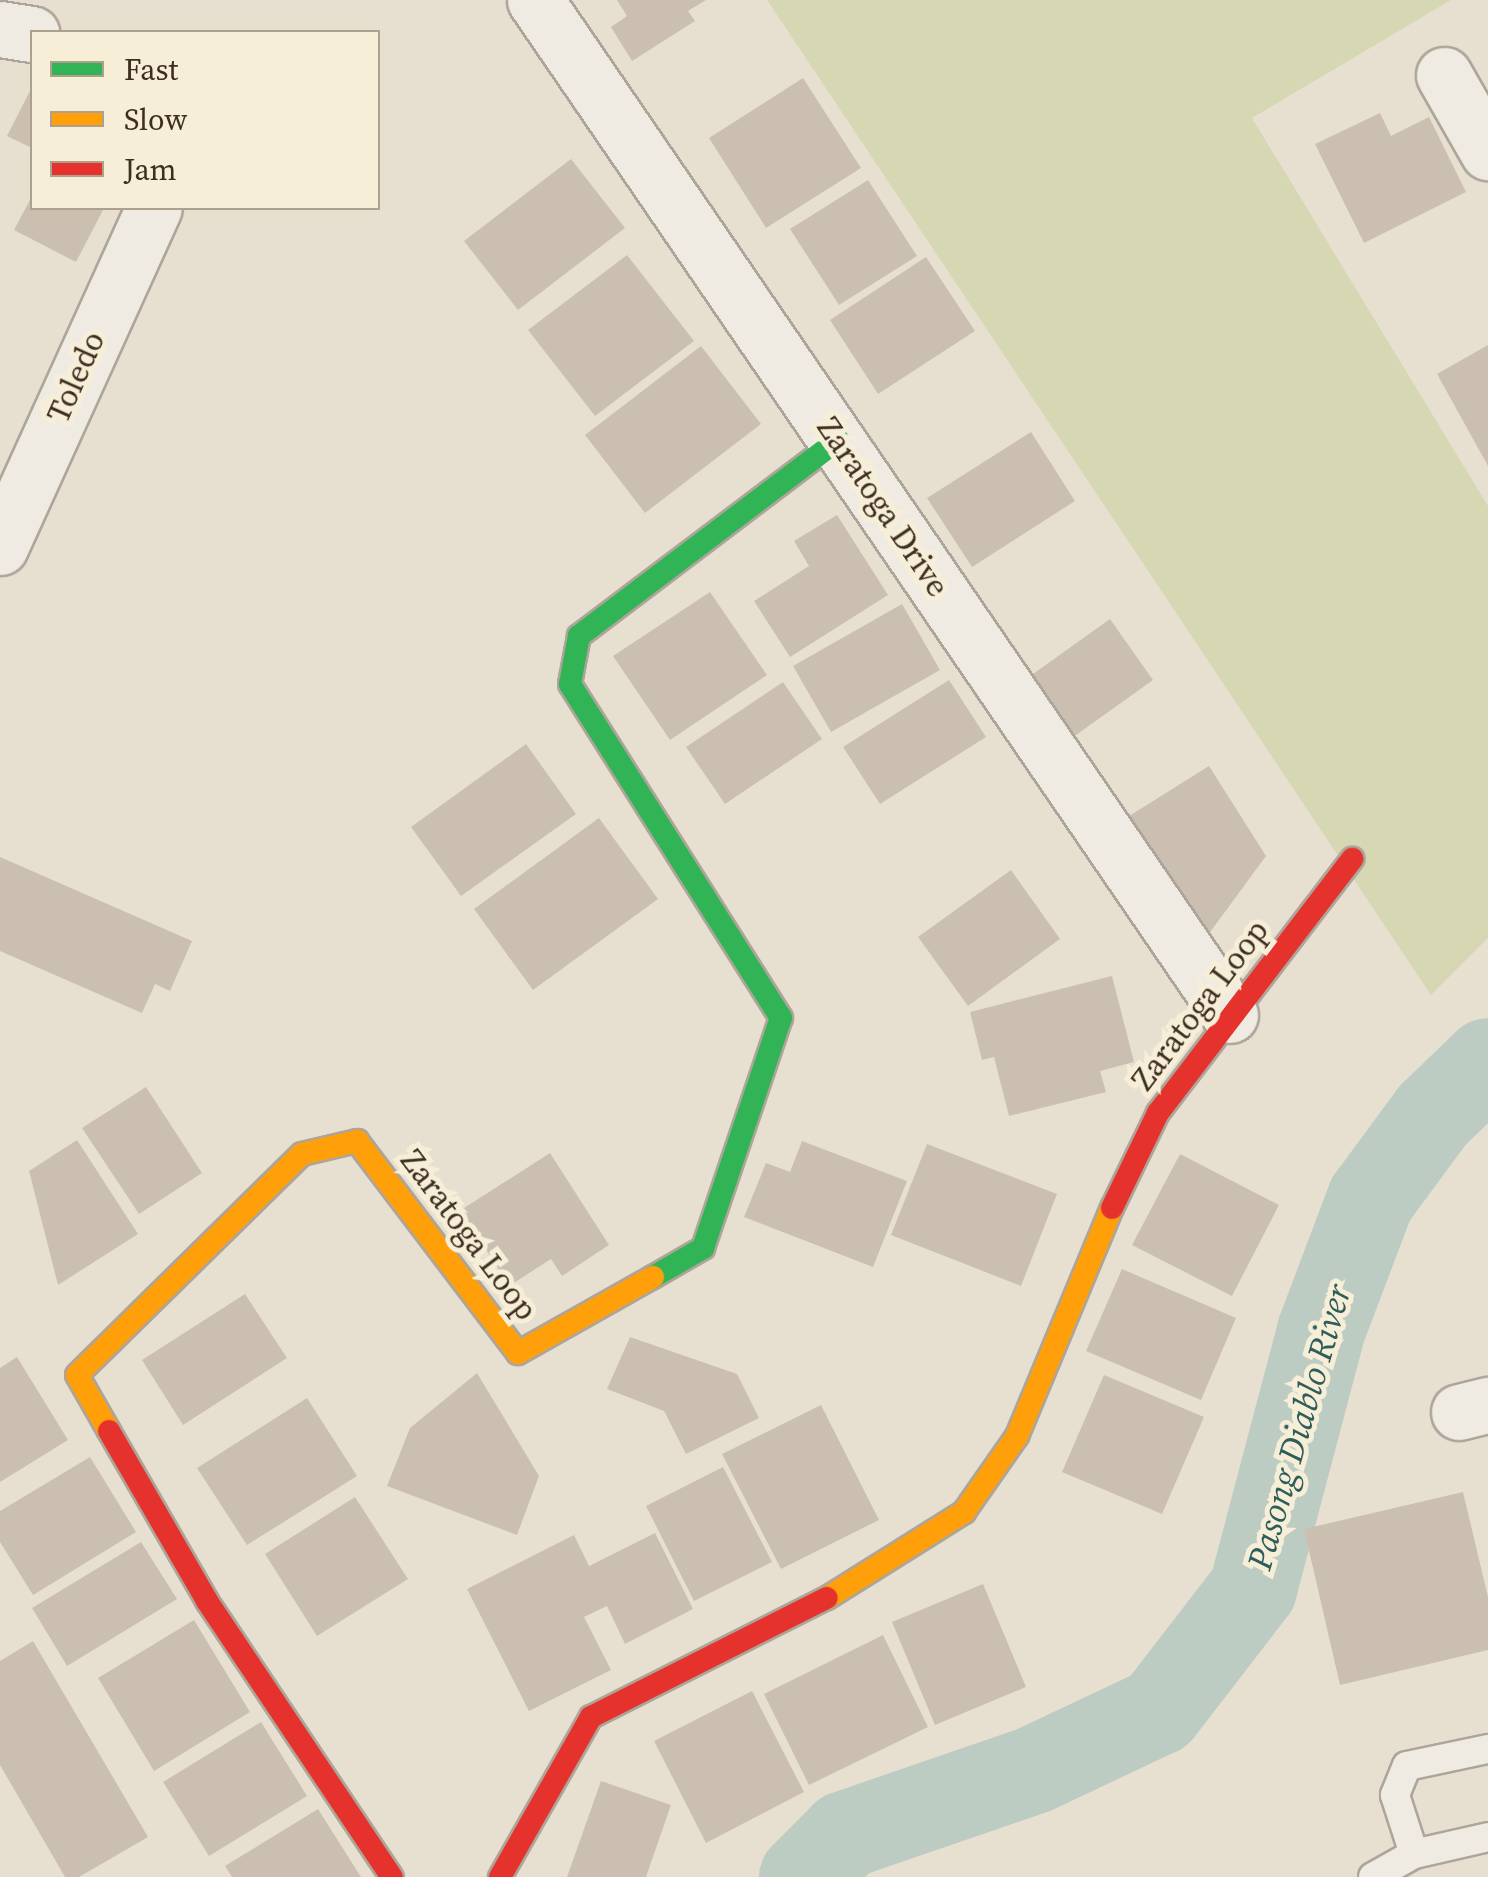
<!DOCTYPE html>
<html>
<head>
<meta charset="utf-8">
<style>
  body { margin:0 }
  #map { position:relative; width:1488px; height:1877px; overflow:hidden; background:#e7e0d1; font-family:"Source Serif 4",serif }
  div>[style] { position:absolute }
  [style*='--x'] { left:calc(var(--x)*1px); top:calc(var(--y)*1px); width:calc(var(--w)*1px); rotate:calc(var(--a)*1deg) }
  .green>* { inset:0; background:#d6d7b3 }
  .river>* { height:88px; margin:-44px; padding:0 44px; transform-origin:44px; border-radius:44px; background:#bcccc2 }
  .building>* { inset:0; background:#cbbfb2 }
  .roads { filter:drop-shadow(2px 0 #ada599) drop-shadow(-2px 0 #ada599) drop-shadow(0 2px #ada599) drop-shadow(0 -2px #ada599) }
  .lane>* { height:28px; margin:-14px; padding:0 14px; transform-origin:14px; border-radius:14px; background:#efebe3 }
  .street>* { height:55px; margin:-27.5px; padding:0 27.5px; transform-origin:27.5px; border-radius:27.5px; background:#efebe3 }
  .fast>* { height:22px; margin:-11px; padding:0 11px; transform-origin:11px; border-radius:11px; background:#30b455 }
  .slow>* { height:22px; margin:-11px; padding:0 11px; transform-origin:11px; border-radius:11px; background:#ff9f0a }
  .jam>* { height:22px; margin:-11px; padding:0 11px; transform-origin:11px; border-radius:11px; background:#e5322d }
  span { translate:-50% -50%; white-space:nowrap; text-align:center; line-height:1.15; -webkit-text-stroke:10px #f7eed8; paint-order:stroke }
  .street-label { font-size:32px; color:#3d2e20 }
  .water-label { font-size:35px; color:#2f5d5a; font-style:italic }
  .legend { position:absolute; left:30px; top:30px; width:350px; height:180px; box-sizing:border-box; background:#f7eed8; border:2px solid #ada18e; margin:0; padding:12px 18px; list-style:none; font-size:30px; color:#3d2e20 }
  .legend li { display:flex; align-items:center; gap:20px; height:50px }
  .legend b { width:50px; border:2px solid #ada18e }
</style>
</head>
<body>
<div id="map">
  <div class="green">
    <i style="clip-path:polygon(767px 0,1451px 0,1252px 118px,1488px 506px,1488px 938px,1431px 995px)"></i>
  </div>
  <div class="river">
    <i style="--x:803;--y:1877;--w:59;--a:-45"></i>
    <i style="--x:845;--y:1835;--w:200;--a:-19"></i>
    <i style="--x:1034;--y:1770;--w:138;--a:-25.3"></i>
    <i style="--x:1159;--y:1711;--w:154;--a:-52.4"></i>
    <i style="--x:1253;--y:1589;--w:267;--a:-75.2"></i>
    <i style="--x:1321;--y:1331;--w:141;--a:-69.3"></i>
    <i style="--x:1371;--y:1199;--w:104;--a:-53.6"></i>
    <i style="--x:1433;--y:1115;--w:76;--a:-43.9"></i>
  </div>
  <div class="building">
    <i style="clip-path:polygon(617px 0,706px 0,688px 11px,695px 21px,632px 61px,611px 27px,627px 16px)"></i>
    <i style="clip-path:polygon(803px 78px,861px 168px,766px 228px,709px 138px)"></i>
    <i style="clip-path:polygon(32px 87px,32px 148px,7px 136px)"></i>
    <i style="clip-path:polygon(1380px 113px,1391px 136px,1429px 117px,1466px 192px,1364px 243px,1315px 144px)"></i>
    <i style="clip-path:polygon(571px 159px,625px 228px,518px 310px,464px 241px)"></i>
    <i style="clip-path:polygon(868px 180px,917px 256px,839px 305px,790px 229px)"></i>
    <i style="clip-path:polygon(32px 196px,32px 208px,104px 208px,76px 262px,14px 230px)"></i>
    <i style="clip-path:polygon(627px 255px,694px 341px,595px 416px,528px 330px)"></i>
    <i style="clip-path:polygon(926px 257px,975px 331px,878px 394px,830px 320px)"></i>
    <i style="clip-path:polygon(1488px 345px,1488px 466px,1437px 374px)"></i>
    <i style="clip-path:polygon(701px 346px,761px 424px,645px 513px,585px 435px)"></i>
    <i style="clip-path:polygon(1031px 432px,1075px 501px,972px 567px,927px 498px)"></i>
    <i style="clip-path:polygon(837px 515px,888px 595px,790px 657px,754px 601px,809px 566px,794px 541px)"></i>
    <i style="clip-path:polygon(710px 592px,767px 675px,670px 740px,613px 656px)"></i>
    <i style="clip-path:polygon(902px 604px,940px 670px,831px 732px,793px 666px)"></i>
    <i style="clip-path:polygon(1110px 619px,1153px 680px,1062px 745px,1019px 684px)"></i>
    <i style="clip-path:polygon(949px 680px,986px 737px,880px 804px,843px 747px)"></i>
    <i style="clip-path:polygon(783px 682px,822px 739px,725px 804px,686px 747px)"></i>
    <i style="clip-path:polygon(526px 744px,576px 814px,461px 896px,411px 827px)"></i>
    <i style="clip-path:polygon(1209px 766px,1266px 856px,1194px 954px,1110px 828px)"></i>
    <i style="clip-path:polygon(599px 818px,658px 899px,533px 990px,474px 909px)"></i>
    <i style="clip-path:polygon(0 857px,192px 941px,170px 991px,155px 984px,142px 1013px,0 951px)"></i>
    <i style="clip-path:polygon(1011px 870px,1060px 939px,968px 1006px,918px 937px)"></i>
    <i style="clip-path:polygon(1112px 976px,1134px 1062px,1100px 1071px,1106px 1092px,1009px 1116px,994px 1057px,982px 1060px,970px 1012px)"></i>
    <i style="clip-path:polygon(146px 1087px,202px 1173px,139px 1214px,82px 1128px)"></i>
    <i style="clip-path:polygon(77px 1140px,138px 1234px,58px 1285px,29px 1171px)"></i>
    <i style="clip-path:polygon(802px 1141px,907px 1181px,873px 1267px,744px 1217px,766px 1163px,790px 1172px)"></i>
    <i style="clip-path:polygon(927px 1144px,1057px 1194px,1021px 1286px,891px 1235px)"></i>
    <i style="clip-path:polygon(550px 1153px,609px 1245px,562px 1276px,551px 1259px,509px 1286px,461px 1210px)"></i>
    <i style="clip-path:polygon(1180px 1154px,1279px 1205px,1232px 1296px,1132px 1245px)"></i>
    <i style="clip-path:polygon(1122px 1269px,1236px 1318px,1201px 1400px,1086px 1351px)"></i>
    <i style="clip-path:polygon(245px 1294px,287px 1358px,183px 1425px,142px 1360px)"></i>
    <i style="clip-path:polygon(630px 1337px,737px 1374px,759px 1418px,686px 1454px,664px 1411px,607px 1389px)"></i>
    <i style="clip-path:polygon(17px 1357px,68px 1440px,0 1482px,0 1368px)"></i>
    <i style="clip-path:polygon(477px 1373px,539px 1476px,517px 1535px,387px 1486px,410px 1428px)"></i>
    <i style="clip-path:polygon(1104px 1375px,1204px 1417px,1162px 1514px,1062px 1472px)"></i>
    <i style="clip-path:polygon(307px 1398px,357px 1476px,247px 1545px,197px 1468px)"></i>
    <i style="clip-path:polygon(821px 1405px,879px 1520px,781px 1569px,722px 1454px)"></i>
    <i style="clip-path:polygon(90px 1457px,136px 1532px,33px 1595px,0 1542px,0 1511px)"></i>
    <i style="clip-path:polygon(723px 1467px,772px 1562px,694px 1601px,646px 1506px)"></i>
    <i style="clip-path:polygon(1463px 1492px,1488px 1597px,1488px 1650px,1340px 1685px,1304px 1529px)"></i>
    <i style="clip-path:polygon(355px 1497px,408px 1579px,317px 1636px,265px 1554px)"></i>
    <i style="clip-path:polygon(655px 1533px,693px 1609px,625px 1644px,607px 1606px,584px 1617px,611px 1670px,529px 1711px,467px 1589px,574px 1535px,589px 1566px)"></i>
    <i style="clip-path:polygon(141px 1542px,177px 1599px,67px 1666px,32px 1608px)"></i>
    <i style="clip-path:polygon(983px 1584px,1026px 1687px,935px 1725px,892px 1622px)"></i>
    <i style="clip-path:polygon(194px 1620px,250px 1712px,154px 1771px,98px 1678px)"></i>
    <i style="clip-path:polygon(883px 1635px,928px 1727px,809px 1785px,764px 1694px)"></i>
    <i style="clip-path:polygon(33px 1641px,148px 1837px,79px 1877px,65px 1877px,0 1765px,0 1661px)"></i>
    <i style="clip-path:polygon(752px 1691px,804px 1792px,706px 1843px,654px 1741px)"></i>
    <i style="clip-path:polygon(261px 1722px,307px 1796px,209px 1856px,163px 1782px)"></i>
    <i style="clip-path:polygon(601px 1781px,671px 1805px,646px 1877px,567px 1877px)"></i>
    <i style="clip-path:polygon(318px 1809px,361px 1877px,232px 1877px,225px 1866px)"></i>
  </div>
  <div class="roads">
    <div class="lane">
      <i style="--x:1414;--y:1854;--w:62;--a:-107.9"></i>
      <i style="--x:1395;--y:1795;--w:31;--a:-68"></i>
      <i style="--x:1407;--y:1766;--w:83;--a:-11.9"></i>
      <i style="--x:1373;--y:1877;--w:47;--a:-29.3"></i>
      <i style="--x:1414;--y:1854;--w:76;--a:-12.9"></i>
    </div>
    <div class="street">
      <i style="--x:535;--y:0;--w:1230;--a:55.6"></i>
      <i style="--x:0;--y:29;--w:32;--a:9"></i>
      <i style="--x:1444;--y:75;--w:89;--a:60.3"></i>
      <i style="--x:0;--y:547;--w:372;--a:-65.6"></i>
      <i style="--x:1459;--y:1412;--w:30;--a:-14"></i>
    </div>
    <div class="fast">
      <i style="--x:653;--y:1277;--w:58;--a:-30.1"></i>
      <i style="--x:703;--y:1248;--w:243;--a:-71.3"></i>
      <i style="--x:781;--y:1018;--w:395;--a:-122.3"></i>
      <i style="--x:570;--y:684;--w:49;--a:-79.4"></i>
      <i style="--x:579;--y:636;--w:325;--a:-37.1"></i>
    </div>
    <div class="slow">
      <i style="--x:109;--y:1431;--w:64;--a:-119.7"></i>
      <i style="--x:77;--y:1375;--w:315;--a:-44.5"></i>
      <i style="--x:302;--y:1154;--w:57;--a:-13.3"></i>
      <i style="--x:357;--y:1141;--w:266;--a:52.8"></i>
      <i style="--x:518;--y:1353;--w:155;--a:-29.4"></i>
      <i style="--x:827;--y:1598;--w:162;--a:-32.1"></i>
      <i style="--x:964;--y:1512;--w:93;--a:-55.1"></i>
      <i style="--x:1017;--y:1436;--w:247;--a:-67.4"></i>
    </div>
    <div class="jam">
      <i style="--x:1112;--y:1208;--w:106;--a:-64.2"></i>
      <i style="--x:1158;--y:1113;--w:320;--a:-52.6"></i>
      <i style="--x:109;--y:1431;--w:196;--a:60"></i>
      <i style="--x:207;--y:1601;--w:332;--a:56.2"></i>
      <i style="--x:500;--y:1877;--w:184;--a:-60.4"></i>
      <i style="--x:591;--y:1717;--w:264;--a:-26.8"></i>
    </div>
  </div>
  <div class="street-label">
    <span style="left:76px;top:377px;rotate:-66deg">Toledo</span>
    <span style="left:883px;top:507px;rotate:56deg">Zaratoga Drive</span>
    <span style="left:1200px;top:1005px;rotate:-53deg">Zaratoga Loop</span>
    <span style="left:469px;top:1235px;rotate:53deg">Zaratoga Loop</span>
  </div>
  <div class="water-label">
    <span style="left:1299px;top:1427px;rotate:-74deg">Pasong Diablo River</span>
  </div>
  <ul class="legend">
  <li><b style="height:12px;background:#30b455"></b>Fast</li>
  <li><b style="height:12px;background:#ff9f0a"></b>Slow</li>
  <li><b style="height:12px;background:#e5322d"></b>Jam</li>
  </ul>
</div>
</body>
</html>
